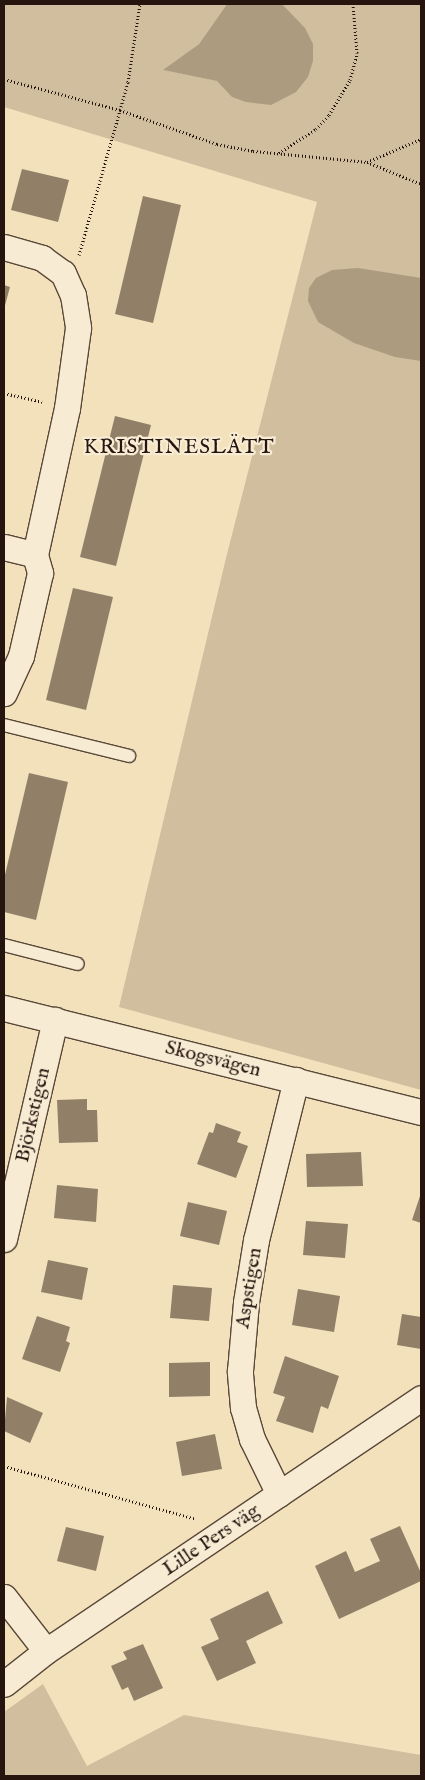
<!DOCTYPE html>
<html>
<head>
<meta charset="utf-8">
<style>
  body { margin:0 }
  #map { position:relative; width:425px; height:1780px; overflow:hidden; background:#f3e1bb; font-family:"IM FELL English",serif }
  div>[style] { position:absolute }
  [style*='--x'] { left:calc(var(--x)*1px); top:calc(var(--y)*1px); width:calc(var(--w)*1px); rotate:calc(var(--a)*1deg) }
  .green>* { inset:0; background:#d0be9e }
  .water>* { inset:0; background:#ad9b80 }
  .building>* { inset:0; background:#917f68 }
  .path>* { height:3px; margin-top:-1.5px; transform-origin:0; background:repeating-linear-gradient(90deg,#26140e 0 1px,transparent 0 3.5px) }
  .roads { filter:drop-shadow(1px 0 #594739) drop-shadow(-1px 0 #594739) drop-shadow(0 1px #594739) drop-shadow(0 -1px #594739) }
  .service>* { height:12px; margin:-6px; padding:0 6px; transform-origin:6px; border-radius:6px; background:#f7ecd3 }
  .minor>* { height:25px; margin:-12.5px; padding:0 12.5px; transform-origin:12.5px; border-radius:12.5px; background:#f7ecd3 }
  span { translate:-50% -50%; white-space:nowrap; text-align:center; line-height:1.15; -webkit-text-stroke:4.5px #f7ecd3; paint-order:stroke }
  .street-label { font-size:20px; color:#26140e }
  .neighbourhood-label { font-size:21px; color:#26140e; letter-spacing:1px }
  .frame { position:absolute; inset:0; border:5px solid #26140e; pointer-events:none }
</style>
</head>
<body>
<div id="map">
  <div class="green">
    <i style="clip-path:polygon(4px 4px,227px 4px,199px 44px,164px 70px,218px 81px,233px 97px,305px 29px,282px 4px,421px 4px,421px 1090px,119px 1007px,226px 558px,317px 202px,4px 107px)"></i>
    <i style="clip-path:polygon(43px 1684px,87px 1766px,184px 1715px,421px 1755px,421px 1776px,4px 1776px,4px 1712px)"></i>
  </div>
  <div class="water">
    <i style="clip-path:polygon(227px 4px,282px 4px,305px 28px,313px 44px,313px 61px,308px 77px,296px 92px,271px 105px,246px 102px,232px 97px,217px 81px,163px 70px,199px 44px)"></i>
    <i style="clip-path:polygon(358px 268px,421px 278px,421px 361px,395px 357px,354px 343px,318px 322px,308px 301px,309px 288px,316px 278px,332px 270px)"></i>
  </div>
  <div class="building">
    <i style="clip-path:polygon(22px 169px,69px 180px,58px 222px,11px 210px)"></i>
    <i style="clip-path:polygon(143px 196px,181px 205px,153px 323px,115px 314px)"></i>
    <i style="clip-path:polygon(4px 285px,10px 287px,4px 309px)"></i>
    <i style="clip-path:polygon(115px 416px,151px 425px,116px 566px,80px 557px)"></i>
    <i style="clip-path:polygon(73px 588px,113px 597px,86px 710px,46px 700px)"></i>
    <i style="clip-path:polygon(29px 773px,68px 782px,36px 920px,4px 912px,4px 879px)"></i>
    <i style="clip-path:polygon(87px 1099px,87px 1110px,97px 1110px,98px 1142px,59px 1143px,57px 1100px)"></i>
    <i style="clip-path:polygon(216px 1123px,241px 1132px,237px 1142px,248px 1146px,236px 1178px,197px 1164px,209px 1132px,213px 1133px)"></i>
    <i style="clip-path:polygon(361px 1152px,363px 1186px,307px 1187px,306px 1154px)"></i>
    <i style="clip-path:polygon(57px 1185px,98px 1189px,96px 1222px,54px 1218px)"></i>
    <i style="clip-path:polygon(421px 1193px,421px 1223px,412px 1220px)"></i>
    <i style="clip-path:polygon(188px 1202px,227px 1211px,219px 1245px,180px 1236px)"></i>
    <i style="clip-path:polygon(306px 1221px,348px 1224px,345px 1258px,303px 1255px)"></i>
    <i style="clip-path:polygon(48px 1260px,88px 1268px,82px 1300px,41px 1292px)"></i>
    <i style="clip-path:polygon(173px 1285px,212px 1288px,209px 1321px,170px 1318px)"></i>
    <i style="clip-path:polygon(298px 1289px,340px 1296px,334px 1332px,292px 1325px)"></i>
    <i style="clip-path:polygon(402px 1314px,421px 1317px,421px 1349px,397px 1345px)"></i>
    <i style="clip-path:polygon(37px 1316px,70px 1327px,66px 1341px,70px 1343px,60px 1372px,22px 1359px)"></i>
    <i style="clip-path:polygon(285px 1356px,339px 1376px,328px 1409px,321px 1406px,313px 1433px,276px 1421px,285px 1397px,273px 1393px)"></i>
    <i style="clip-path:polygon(210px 1362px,210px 1396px,169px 1397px,169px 1363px)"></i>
    <i style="clip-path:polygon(7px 1397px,43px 1413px,30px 1443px,4px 1431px)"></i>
    <i style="clip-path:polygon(215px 1434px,222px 1469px,182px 1476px,176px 1442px)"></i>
    <i style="clip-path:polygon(400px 1526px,421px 1573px,421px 1581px,339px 1619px,315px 1566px,346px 1551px,355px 1572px,380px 1561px,370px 1539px)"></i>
    <i style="clip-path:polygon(66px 1527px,104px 1536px,96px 1571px,57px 1561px)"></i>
    <i style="clip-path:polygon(268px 1591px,283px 1623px,246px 1641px,256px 1663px,217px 1681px,201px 1647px,219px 1639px,210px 1619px)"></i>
    <i style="clip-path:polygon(143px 1644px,163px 1688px,134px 1701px,128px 1687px,122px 1690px,111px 1666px,127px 1659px,123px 1652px)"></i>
  </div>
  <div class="path">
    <i style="--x:4;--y:79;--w:120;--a:15"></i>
    <i style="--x:120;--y:110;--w:103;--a:19.3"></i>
    <i style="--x:217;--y:144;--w:37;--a:11"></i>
    <i style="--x:253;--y:151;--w:115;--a:5.5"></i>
    <i style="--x:367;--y:162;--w:59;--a:-23.1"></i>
    <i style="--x:279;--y:153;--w:44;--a:-33"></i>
    <i style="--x:316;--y:129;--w:19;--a:-47"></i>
    <i style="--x:329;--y:115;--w:41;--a:-59"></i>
    <i style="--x:350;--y:80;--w:28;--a:-75"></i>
    <i style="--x:357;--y:53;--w:49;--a:-94.7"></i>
    <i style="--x:367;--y:162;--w:58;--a:22.2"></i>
    <i style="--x:79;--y:255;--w:180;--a:-74.2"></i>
    <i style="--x:128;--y:82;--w:79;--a:-81.3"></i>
    <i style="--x:4;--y:393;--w:39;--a:13"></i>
    <i style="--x:4;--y:1466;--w:199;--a:15.4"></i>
  </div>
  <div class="roads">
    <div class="service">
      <i style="--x:4;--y:725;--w:129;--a:13.9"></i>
      <i style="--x:4;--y:945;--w:76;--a:14.4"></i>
    </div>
    <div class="minor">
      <i style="--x:4;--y:247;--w:40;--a:16"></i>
      <i style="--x:42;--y:258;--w:26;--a:36"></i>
      <i style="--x:63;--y:273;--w:24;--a:66"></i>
      <i style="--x:73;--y:295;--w:33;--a:81"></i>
      <i style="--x:78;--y:328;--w:81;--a:97.8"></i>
      <i style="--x:67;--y:408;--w:150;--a:102.3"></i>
      <i style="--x:35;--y:555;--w:19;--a:74"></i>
      <i style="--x:40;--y:573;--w:85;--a:102.9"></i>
      <i style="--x:21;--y:656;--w:41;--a:114.7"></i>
      <i style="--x:4;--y:547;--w:32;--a:14"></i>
      <i style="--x:4;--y:1008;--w:430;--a:14"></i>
      <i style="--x:4;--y:1239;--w:225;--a:-76.9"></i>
      <i style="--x:279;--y:1494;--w:61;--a:-116.1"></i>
      <i style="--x:252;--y:1439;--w:32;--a:-106"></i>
      <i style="--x:243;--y:1408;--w:37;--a:-95"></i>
      <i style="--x:240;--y:1371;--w:69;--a:-85"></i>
      <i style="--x:246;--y:1302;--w:63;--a:-80.8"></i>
      <i style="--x:256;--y:1240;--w:165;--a:-76"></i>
      <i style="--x:4;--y:1597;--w:68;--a:52.1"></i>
      <i style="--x:4;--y:1684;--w:53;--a:-38.2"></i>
      <i style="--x:46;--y:1651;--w:452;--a:-34"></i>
    </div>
  </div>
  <div class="street-label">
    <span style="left:213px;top:1059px;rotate:14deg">Skogsvägen</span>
    <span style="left:33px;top:1115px;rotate:-77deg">Björkstigen</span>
    <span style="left:249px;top:1288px;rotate:-81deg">Aspstigen</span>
    <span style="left:211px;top:1540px;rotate:-34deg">Lille Pers väg</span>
  </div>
  <div class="neighbourhood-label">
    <span style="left:179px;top:448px">KRISTINESLÄTT</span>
  </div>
  <div class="frame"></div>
</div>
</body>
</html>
